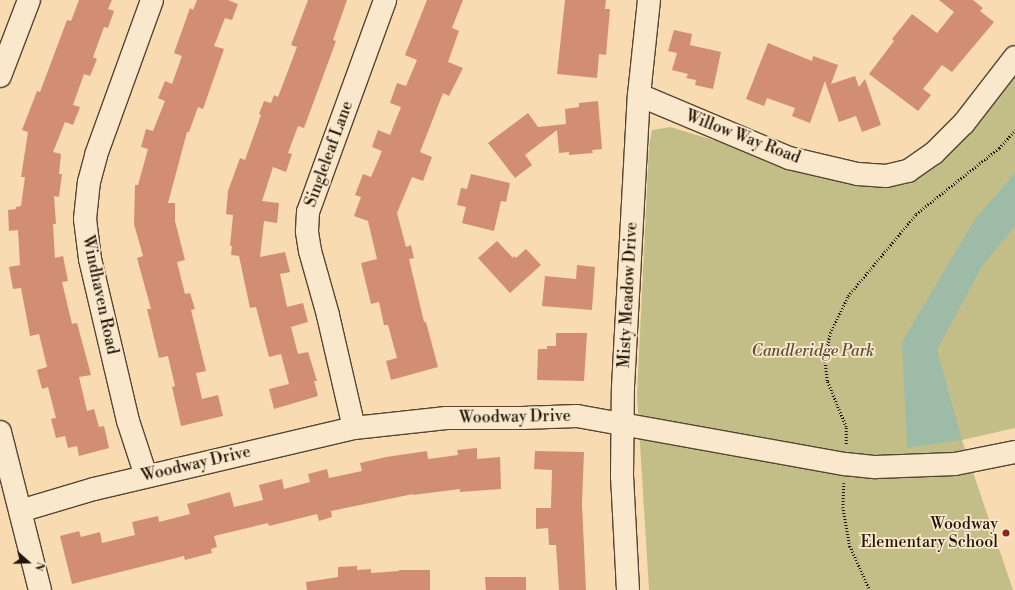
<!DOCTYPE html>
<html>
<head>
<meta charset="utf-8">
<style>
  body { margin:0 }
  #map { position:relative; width:1015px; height:590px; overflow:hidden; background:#f8dbb0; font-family:"Libre Bodoni",serif }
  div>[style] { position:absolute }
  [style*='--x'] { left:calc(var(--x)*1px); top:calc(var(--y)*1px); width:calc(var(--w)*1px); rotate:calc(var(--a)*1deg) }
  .green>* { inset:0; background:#c3be87 }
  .water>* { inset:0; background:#9ebba8 }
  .building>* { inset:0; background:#d28e73 }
  .path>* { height:2.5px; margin-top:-1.25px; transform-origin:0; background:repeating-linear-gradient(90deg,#1f1508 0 1px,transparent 0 3px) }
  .roads { filter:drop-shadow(1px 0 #554632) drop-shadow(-1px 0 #554632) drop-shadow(0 1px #554632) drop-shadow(0 -1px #554632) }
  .minor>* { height:22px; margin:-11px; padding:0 11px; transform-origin:11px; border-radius:11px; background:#fae8cc }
  .dots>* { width:11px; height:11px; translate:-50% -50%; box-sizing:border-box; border:2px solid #fae8cc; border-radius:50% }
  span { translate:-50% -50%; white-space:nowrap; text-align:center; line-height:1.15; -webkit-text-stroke:3.5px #fae8cc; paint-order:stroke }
  .street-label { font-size:16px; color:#1f1508 }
  .park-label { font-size:16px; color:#585034; font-style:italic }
  .poi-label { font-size:16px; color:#1f1508 }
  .right { translate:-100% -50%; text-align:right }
  .north { position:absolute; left:8px; top:542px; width:40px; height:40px; -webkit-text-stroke:3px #fae8cc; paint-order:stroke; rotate:110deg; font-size:11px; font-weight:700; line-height:16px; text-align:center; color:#1f1508 }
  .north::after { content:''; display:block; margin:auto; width:14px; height:18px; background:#1f1508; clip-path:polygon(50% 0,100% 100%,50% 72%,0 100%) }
</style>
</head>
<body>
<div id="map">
  <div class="green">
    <i style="clip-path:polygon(1015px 72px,1015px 428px,962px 440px,1013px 590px,649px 590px,637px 395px,649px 147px,652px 130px,670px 127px,846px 180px,931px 160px)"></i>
  </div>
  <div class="water">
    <i style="clip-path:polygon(1015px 173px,1015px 226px,982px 266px,937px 350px,962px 440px,907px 448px,902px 342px,975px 219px)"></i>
  </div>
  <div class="building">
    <i style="clip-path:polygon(79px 0,112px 0,108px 9px,114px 11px,108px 28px,104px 27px,93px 57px,97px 59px,90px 76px,84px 74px,73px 105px,80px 107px,73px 125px,65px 122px,53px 152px,61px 154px,59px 174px,62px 174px,59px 197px,54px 196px,56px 224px,53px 224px,55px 258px,63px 256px,68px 281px,62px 282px,72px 324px,77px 323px,91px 375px,79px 377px,87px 411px,94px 409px,99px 427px,104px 426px,109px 448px,79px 456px,77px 446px,68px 448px,65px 436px,56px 438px,51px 419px,56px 418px,48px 387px,42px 389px,37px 370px,47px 367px,39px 334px,30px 336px,21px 288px,13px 289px,9px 267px,20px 265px,18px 230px,9px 231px,8px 210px,16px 209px,16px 207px,21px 206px,25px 177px,21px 177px,28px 132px,22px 130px,37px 91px,40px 92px,67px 20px,71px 21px)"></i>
    <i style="clip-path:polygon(197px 0,228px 0,238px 4px,232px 20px,225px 18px,214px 46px,224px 49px,203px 109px,198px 107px,189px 132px,187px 132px,168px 203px,175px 203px,175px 221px,185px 260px,177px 262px,185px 294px,190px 293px,195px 309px,191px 310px,206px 371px,196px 373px,202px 399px,218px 395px,223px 416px,181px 426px,172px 387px,175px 386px,168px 356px,159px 358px,147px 309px,151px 309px,137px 258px,143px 256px,134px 224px,135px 185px,138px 185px,148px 149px,141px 147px,146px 129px,153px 131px,165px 101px,158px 98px,165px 81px,172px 84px,182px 56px,174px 53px,190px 8px,193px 10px)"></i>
    <i style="clip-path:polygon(308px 0,347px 0,333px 40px,336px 41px,304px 128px,298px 126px,288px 153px,292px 154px,286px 172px,273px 167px,262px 201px,279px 203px,277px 223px,264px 221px,260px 257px,285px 252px,290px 272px,280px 274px,287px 307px,303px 303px,308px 322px,291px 327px,298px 354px,308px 352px,317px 381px,314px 381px,318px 396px,274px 409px,269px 389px,289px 384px,281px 354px,269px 357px,256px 307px,250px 308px,239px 256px,231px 255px,232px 246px,230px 246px,233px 215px,226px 214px,228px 191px,240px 158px,245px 160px,261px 115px,259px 114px,264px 101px,271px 103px,274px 95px,278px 97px,297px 47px,291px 45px)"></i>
    <i style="clip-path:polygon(427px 0,463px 0,452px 28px,459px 31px,448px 62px,463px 68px,449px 96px,443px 93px,420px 152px,432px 157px,423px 181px,412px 177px,397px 213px,406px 247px,411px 245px,414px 258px,409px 259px,424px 322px,426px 322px,438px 367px,391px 380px,386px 361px,397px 358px,388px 325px,384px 325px,379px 302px,371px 304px,361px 263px,377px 259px,368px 221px,354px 216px,361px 197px,355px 195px,363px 174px,371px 177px,382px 151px,372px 147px,378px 130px,390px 135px,401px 107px,390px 103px,397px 83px,406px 86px,417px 60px,405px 55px)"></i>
    <i style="clip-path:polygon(565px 0,606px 0,605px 9px,610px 9px,606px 55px,599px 54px,597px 78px,557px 74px)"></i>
    <i style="clip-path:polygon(939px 0,973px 0,983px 8px,980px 11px,994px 22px,952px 72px,942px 65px,923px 89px,931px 95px,918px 111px,869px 74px,894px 41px,892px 39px,912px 14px,937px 33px,954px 12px)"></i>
    <i style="clip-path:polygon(674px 30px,692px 34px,690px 45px,721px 52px,713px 89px,695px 85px,696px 80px,686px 78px,688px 74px,672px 70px,677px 53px,668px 51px)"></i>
    <i style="clip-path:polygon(768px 43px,812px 61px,813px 56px,838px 65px,831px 84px,855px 76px,859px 87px,865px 79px,881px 125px,862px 132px,856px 116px,839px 122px,825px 81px,810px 123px,792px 116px,795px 108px,767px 98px,764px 106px,746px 99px)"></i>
    <i style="clip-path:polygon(598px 101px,602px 149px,592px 150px,593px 153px,569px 155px,569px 152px,559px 153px,557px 130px,525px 155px,532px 165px,515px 178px,488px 143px,528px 113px,538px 127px,566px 124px,565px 109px,579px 107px,579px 103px)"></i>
    <i style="clip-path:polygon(471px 174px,510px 183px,506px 202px,501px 201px,494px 231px,462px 223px,466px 207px,457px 205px,461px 188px,467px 189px)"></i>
    <i style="clip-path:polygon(497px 241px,513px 258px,514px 256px,516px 258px,526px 249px,541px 265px,510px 293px,478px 258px)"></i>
    <i style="clip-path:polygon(577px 265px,595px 267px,592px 310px,542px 306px,545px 276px,576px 279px)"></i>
    <i style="clip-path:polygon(556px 333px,587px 333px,584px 381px,537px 380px,538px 349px,547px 349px,547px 346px,556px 346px)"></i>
    <i style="clip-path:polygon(477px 448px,477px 459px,500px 457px,501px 489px,460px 492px,460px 489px,413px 495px,413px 494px,331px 511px,332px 517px,319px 521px,317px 514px,269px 526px,268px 523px,214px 536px,217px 547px,211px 549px,212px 553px,185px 560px,184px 556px,72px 584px,60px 536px,79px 531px,81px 537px,100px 532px,102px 543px,135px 535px,132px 522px,158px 516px,159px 522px,190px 514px,187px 504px,230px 492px,234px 507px,263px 500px,259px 485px,282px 479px,284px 489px,310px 482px,308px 474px,327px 469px,329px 478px,362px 471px,360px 463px,386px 457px,427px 451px,428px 459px,458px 455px,457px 450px)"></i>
    <i style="clip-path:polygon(535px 451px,584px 452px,582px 504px,586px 590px,559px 590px,556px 545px,549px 545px,548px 528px,536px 529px,536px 508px,551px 508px,552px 470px,534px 469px)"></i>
    <i style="clip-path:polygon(357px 566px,357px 570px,371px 569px,371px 573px,399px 571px,399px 570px,430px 570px,430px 590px,307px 590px,306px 582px,338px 577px,338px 567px)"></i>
    <i style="clip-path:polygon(485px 577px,526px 577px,526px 590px,486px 590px)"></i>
  </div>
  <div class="path">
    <i style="--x:846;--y:444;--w:17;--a:-90"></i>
    <i style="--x:846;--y:427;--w:50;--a:-112.4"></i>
    <i style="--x:827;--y:381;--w:18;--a:-96"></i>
    <i style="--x:825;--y:363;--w:30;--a:-81"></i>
    <i style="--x:830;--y:333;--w:41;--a:-64.1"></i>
    <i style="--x:848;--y:296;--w:107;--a:-50.3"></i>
    <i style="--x:916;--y:214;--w:106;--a:-38.5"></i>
    <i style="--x:999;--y:148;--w:24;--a:-48"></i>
    <i style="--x:844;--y:483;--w:24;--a:92"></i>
    <i style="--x:843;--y:507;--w:40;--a:80"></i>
    <i style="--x:850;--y:546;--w:48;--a:65.6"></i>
  </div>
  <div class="roads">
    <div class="minor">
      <i style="--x:0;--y:76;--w:81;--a:-69.1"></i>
      <i style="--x:639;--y:95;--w:163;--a:22.8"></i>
      <i style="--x:789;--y:158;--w:71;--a:13.1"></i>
      <i style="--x:858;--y:174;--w:28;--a:4"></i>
      <i style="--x:886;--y:176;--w:23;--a:-13"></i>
      <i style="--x:908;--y:171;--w:32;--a:-35"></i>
      <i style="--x:934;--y:153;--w:42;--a:-45"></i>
      <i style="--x:964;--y:123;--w:83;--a:-52.3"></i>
      <i style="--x:354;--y:428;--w:116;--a:-103"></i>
      <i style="--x:328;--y:315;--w:66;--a:-105.7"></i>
      <i style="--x:310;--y:251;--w:20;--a:-99"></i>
      <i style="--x:307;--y:231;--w:19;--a:-87"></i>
      <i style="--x:308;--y:212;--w:226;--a:-70"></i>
      <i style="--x:0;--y:432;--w:163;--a:75.8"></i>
      <i style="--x:146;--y:476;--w:58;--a:-108.1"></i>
      <i style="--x:128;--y:421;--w:166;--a:-103.2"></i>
      <i style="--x:90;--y:259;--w:40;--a:-97.1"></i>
      <i style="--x:85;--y:219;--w:37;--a:-84"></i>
      <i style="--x:89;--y:182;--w:28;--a:-75"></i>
      <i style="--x:96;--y:155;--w:165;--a:-70.1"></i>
      <i style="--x:20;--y:511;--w:77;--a:-16.6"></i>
      <i style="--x:94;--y:489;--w:267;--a:-13.2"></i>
      <i style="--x:354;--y:428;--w:93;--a:-6.2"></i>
      <i style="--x:446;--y:418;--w:76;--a:0"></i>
      <i style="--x:522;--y:418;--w:55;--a:-2.1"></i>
      <i style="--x:577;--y:416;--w:272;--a:10.2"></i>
      <i style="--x:845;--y:464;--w:31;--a:6"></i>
      <i style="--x:876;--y:467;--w:79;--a:-2.2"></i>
      <i style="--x:955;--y:464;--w:61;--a:-11.3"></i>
      <i style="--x:628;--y:590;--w:114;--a:-93"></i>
      <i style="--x:622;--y:476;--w:89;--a:-89.4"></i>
      <i style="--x:623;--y:387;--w:292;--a:-86.9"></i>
      <i style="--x:639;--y:95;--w:96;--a:-84"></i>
    </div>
  </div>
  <div class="dots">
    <i style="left:1006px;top:533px;background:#8f2418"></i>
  </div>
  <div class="street-label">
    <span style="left:743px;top:137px;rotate:21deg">Willow Way Road</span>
    <span style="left:329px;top:154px;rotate:-70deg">Singleleaf Lane</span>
    <span style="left:100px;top:295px;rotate:78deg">Windhaven Road</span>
    <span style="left:628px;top:295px;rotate:-87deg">Misty Meadow Drive</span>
    <span style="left:515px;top:417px;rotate:-1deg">Woodway Drive</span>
    <span style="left:196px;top:464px;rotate:-13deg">Woodway Drive</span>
  </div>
  <div class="park-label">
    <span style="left:813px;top:351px">Candleridge Park</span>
  </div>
  <div class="poi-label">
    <span class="right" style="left:998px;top:533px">Woodway<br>Elementary School</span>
  </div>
  <div class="north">N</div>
</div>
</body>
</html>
